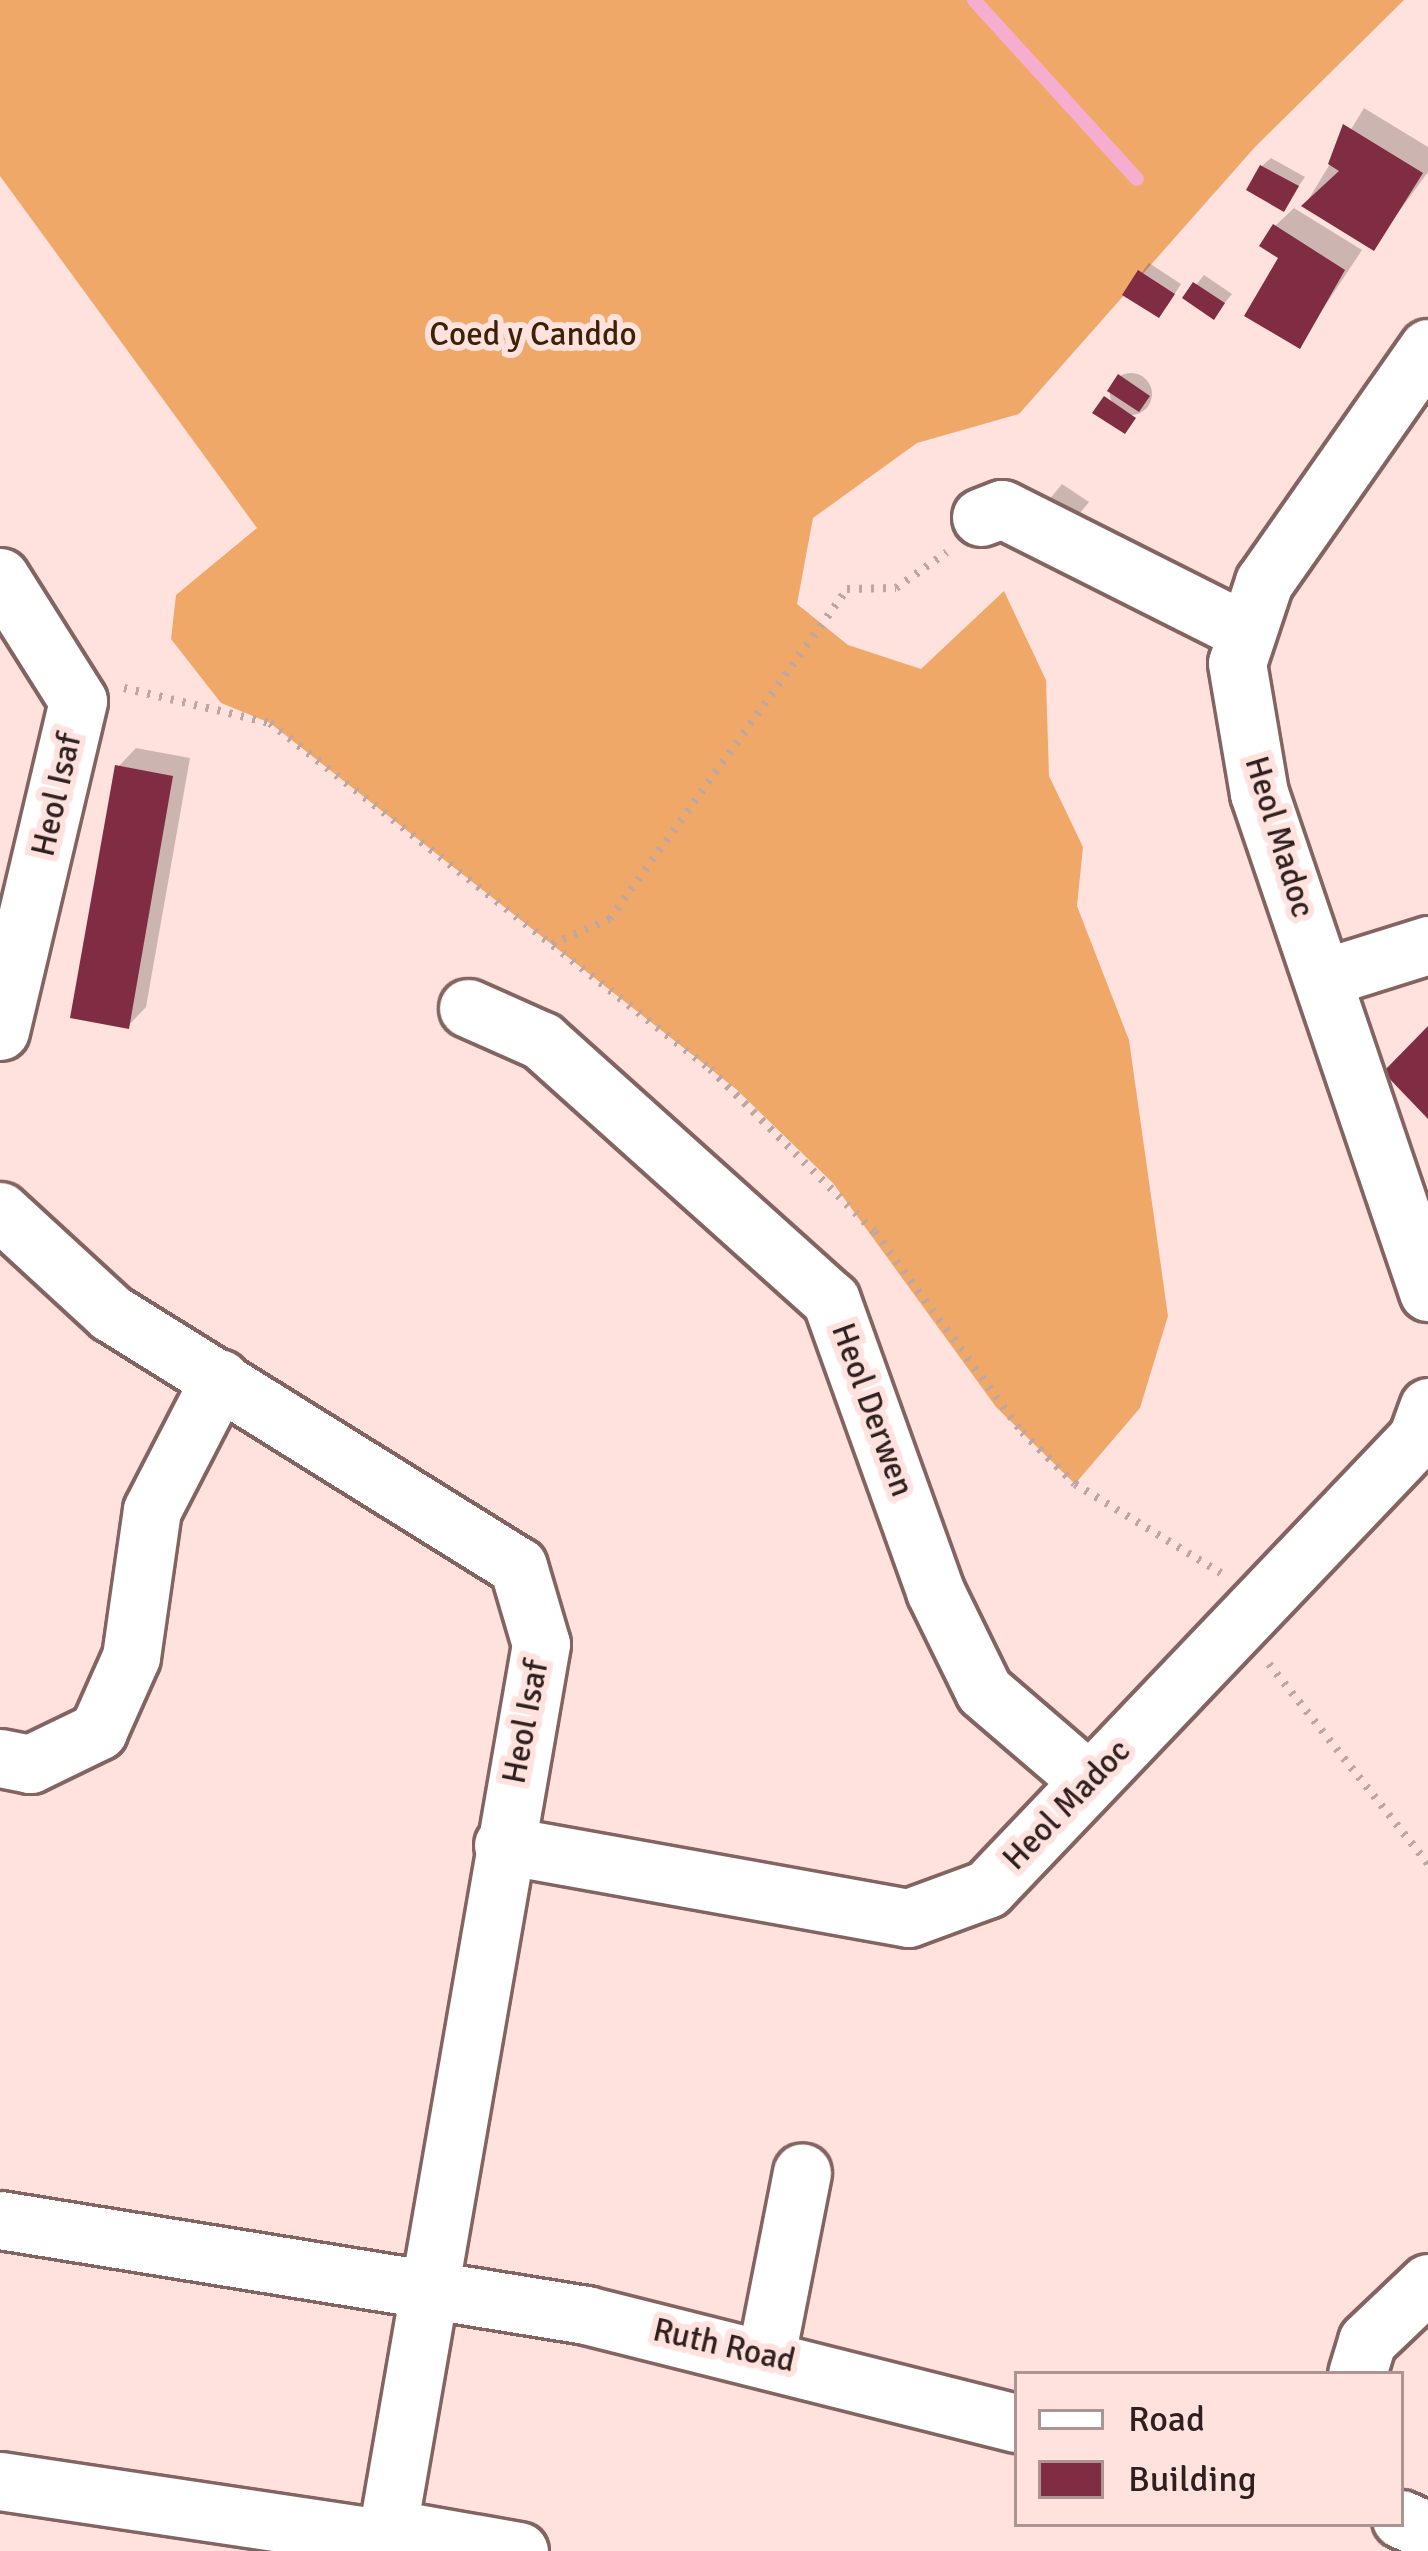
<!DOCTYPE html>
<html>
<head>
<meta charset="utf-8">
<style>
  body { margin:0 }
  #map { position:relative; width:1428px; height:2551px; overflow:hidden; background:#ffe2de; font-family:Signika,sans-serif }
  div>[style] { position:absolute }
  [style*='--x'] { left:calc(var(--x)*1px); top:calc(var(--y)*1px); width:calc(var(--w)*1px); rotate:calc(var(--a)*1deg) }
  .forest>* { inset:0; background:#f0a869 }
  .shadow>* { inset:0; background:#0003 }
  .round { border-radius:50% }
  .stream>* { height:14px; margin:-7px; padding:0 7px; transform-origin:7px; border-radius:7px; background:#f5aed0 }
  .building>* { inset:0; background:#802d43 }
  .path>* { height:8px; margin-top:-4px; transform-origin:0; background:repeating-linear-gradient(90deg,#bea6a2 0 3px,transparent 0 12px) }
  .roads { filter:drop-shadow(3px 0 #836461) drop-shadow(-3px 0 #836461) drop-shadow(0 3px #836461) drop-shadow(0 -3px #836461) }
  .minor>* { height:57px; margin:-28.5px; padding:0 28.5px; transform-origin:28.5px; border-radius:28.5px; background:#fff }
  span { translate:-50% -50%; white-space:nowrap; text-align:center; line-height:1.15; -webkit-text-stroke:12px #ffe2de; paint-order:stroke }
  .park-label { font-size:33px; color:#3d2105 }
  .street-label { font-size:33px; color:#2d201e }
  .legend { position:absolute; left:1014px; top:2371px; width:390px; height:156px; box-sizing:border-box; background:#ffe2de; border:3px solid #ab9491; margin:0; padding:15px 21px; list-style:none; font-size:36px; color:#2d201e }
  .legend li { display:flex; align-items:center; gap:24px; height:60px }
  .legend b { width:60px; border:3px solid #ab9491 }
</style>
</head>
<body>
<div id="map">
  <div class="forest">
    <i style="clip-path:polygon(0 0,1404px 0,1255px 147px,1019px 414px,917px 443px,813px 518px,797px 604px,848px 645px,921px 669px,1004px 591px,1046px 680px,1049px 776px,1083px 847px,1077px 906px,1129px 1040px,1168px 1316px,1140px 1408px,1075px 1484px,996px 1407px,833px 1183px,736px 1089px,270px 723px,221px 703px,171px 639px,176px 595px,257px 528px,0 176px)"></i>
  </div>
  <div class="shadow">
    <i style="clip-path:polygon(1364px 108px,1428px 147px,1428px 172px,1373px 247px,1305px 205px)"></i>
    <i style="clip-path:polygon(1271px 158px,1305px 177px,1283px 208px,1262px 166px)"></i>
    <i style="clip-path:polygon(1294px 208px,1362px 250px,1299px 345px,1275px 226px)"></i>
    <i style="clip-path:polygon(1149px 263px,1181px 284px,1167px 306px,1126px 294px)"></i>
    <i style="clip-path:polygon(1204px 275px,1232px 294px,1214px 316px,1186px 298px)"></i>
    <i class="round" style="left:1110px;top:373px;width:42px;height:42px"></i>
    <i style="clip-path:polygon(1062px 484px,1089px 502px,1071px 524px,1044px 506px)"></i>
    <i style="clip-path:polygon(136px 748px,190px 758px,146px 1007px,128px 1026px,118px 767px)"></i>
  </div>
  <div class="stream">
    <i style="--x:974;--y:0;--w:242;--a:47.7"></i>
  </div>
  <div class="building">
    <i style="clip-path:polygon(1343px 124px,1423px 173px,1374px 251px,1301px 206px,1339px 171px,1328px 164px)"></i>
    <i style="clip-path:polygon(1260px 165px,1299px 186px,1284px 212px,1246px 190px)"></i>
    <i style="clip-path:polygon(1273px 224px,1345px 270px,1300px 349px,1244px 316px,1278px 258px,1259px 246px)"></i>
    <i style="clip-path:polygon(1138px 270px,1175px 294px,1159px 318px,1122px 295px)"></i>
    <i style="clip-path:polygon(1193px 282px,1225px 303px,1214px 320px,1182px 298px)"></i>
    <i style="clip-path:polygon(1118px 374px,1150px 396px,1139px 412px,1107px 391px)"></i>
    <i style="clip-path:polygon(1104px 396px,1136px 418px,1125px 434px,1092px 413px)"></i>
    <i style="clip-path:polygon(115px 765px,173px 776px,129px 1029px,70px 1018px)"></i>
    <i style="clip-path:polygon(1428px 1026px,1428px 1119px,1383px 1072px)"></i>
  </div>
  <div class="path">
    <i style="--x:124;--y:688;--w:150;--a:13.5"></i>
    <i style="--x:270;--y:723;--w:560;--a:38.18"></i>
    <i style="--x:710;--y:1069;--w:232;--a:44.7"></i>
    <i style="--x:875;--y:1232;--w:248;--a:53.7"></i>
    <i style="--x:1022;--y:1432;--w:74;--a:44.5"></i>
    <i style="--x:1075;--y:1484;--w:171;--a:31.4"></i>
    <i style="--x:552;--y:944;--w:63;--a:-23.3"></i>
    <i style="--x:610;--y:919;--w:406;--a:-54.3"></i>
    <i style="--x:847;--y:589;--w:49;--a:-1.2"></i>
    <i style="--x:896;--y:588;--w:62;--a:-35.2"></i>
    <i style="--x:1269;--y:1664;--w:256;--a:51.5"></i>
  </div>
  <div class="roads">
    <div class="minor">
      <i style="--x:1428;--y:348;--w:286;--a:125"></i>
      <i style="--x:1264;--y:582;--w:85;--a:108.4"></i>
      <i style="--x:1237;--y:663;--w:132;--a:80.4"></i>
      <i style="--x:1259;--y:793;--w:527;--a:71.29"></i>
      <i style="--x:981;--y:517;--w:22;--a:-21"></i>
      <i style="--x:1002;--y:509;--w:274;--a:26.7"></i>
      <i style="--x:0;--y:577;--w:146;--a:57.8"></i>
      <i style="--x:78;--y:701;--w:339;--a:103.3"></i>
      <i style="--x:1323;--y:978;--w:110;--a:-17.4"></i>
      <i style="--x:468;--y:1008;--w:81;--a:24"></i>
      <i style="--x:542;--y:1041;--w:388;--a:41.9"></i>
      <i style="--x:831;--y:1300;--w:309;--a:70.3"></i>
      <i style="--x:935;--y:1591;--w:111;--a:63.9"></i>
      <i style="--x:984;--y:1691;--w:138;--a:40.6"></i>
      <i style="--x:0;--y:1211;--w:151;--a:42.6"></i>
      <i style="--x:111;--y:1313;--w:479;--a:31.9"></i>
      <i style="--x:518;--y:1566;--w:81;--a:73.6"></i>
      <i style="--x:541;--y:1644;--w:920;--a:99.82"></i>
      <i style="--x:0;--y:1758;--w:31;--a:11"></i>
      <i style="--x:30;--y:1764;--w:76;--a:-25.9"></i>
      <i style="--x:98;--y:1731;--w:81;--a:-66"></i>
      <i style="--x:131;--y:1657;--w:148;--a:-81.9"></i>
      <i style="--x:152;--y:1510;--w:148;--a:-62.7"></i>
      <i style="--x:503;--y:1845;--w:412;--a:10.2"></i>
      <i style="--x:908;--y:1918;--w:84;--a:-20.2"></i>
      <i style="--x:987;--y:1889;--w:623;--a:-46.37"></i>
      <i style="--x:1417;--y:1438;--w:33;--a:-70"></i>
      <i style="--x:0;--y:2220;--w:594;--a:9.21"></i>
      <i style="--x:586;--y:2315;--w:444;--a:14.1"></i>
      <i style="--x:766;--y:2356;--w:187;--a:-78.9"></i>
      <i style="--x:1357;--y:2374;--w:34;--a:-73"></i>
      <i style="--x:1367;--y:2341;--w:84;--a:-43.6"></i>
      <i style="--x:0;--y:2481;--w:390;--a:8.5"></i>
      <i style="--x:1401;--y:2519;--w:30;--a:24"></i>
      <i style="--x:388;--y:2528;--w:133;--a:10"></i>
    </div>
  </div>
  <div class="park-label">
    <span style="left:533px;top:335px">Coed y Canddo</span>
  </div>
  <div class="street-label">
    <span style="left:57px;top:795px;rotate:-77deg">Heol Isaf</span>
    <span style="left:1279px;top:837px;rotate:73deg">Heol Madoc</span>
    <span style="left:872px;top:1410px;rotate:70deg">Heol Derwen</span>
    <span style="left:526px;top:1722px;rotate:-79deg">Heol Isaf</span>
    <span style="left:1067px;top:1805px;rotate:-46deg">Heol Madoc</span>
    <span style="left:724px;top:2346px;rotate:13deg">Ruth Road</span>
  </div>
  <ul class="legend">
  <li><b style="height:15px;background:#fff"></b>Road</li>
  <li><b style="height:33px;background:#802d43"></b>Building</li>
  </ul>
</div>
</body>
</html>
